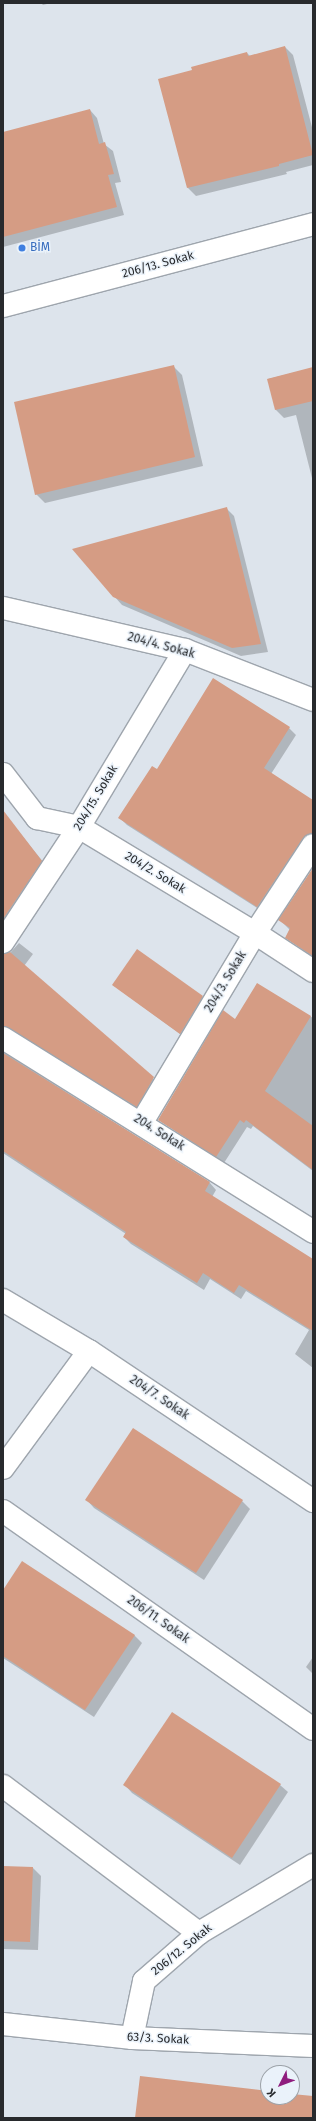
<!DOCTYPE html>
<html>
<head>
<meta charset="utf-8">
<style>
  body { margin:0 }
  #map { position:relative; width:316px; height:2121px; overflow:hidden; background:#dde4ec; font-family:"Fira Sans",sans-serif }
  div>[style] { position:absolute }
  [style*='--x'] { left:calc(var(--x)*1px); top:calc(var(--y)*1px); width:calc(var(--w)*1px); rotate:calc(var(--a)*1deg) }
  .shadow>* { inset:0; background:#0003 }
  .building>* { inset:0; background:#d59c84 }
  .roads { filter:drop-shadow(1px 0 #9ea5ad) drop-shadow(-1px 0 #9ea5ad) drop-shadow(0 1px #9ea5ad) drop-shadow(0 -1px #9ea5ad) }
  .minor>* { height:22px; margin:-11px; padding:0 11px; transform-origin:11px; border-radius:11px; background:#fff }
  .dots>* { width:11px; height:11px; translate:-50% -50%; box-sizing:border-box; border:2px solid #eaf2fa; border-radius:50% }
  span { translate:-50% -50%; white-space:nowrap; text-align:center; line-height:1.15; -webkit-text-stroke:3px #eaf2fa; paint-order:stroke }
  .shop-label { font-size:12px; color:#366cbe }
  .left { translate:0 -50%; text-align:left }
  .street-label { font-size:12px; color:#282a2d }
  .frame { position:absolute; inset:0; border:4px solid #282a2d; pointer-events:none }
  .north { position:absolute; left:260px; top:2065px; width:40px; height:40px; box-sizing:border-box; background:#eaf2fa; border:1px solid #9ca2a8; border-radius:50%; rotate:228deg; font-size:11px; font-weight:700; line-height:16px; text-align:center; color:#282a2d }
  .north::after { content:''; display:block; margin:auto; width:14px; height:18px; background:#8f1d7e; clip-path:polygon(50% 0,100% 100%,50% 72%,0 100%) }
</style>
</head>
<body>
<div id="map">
  <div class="shadow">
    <i style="clip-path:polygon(41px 3px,51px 3px,43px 5px)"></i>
    <i style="clip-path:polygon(285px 47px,293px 55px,313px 131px,313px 165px,286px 172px,287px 174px,196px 196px,188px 188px,193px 71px,247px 53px,250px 56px)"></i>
    <i style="clip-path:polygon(90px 110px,97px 118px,104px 144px,113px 151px,121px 182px,115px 183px,124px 215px,3px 247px,3px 133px)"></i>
    <i style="clip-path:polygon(173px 366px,182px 375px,203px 466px,45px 503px,36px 494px)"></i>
    <i style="clip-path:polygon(313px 368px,313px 482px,296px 415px,284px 418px,276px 410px,268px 379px)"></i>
    <i style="clip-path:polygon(226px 508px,234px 516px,268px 652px,241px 656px,122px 605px,114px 596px)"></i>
    <i style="clip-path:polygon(289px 728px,296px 735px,271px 774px,313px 801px,313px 844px,265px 913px,127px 825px,120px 818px,157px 771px)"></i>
    <i style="clip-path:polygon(10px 821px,48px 868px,3px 936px,3px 826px)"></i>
    <i style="clip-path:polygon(313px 870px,313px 958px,286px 937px,290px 930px,280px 920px)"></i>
    <i style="clip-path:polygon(19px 943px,33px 954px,24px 966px,160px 1085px,144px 1113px,17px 1034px,3px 1035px,3px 955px,9px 954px)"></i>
    <i style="clip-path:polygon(113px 985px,202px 997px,209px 1003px,187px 1039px)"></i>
    <i style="clip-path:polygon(265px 989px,313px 1018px,313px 1171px,253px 1126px,251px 1129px,247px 1127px,224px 1163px,159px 1120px,236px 1020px)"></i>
    <i style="clip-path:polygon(3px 1052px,210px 1183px,216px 1190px,212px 1197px,313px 1260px,313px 1368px,295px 1354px,309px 1330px,246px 1291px,241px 1299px,210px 1279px,204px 1290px,131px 1244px,124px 1237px,126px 1234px,3px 1153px)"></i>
    <i style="clip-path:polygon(133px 1429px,242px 1501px,250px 1509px,204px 1580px,94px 1508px,87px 1500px)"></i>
    <i style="clip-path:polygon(3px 1592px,134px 1635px,142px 1643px,94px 1717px,3px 1658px)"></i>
    <i style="clip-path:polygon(313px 1657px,313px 1674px,306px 1667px)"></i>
    <i style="clip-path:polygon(125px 1785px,280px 1785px,288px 1792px,240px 1865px,132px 1793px)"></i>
    <i style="clip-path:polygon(3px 1867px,33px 1868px,41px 1876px,38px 1950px,3px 1949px)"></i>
  </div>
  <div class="building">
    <i style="clip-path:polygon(285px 46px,313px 155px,279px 164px,279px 166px,187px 188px,158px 79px,192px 70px,191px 67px,247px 52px,248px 56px)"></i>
    <i style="clip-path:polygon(90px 109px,99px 144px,105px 142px,114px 174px,108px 175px,117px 207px,3px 237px,3px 132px)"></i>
    <i style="clip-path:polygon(174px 365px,195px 457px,35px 495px,14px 402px)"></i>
    <i style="clip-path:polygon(313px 367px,313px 401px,275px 410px,267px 379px)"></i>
    <i style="clip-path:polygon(227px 507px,261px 644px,232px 648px,113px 597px,72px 549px)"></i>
    <i style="clip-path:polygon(213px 678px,290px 727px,264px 768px,313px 800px,313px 833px,303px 838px,257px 907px,118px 818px,152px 766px,157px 769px)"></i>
    <i style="clip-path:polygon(3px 810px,42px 861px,3px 919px)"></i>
    <i style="clip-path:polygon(313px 868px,313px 956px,285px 938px,290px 928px,278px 920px)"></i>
    <i style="clip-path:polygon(137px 949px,203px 996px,180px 1034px,112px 985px)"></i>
    <i style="clip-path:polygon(10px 952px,154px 1077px,137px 1107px,3px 1026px,3px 954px)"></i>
    <i style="clip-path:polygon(257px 983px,311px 1016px,265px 1091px,313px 1126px,313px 1170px,246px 1120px,244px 1123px,240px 1120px,216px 1157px,158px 1120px,223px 1010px,235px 1019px)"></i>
    <i style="clip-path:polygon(3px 1053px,210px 1182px,205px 1191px,313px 1259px,313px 1331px,239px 1285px,234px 1293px,203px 1273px,197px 1283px,123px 1237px,126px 1232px,3px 1151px)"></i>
    <i style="clip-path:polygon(133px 1428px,243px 1500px,196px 1573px,85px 1500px)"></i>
    <i style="clip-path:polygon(22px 1561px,135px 1635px,85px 1710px,3px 1656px,3px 1590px)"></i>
    <i style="clip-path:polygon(172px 1712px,281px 1784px,232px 1858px,123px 1785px)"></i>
    <i style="clip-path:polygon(3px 1866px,33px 1867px,30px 1942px,3px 1941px)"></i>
    <i style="clip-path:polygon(140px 2076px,268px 2091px,268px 2097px,292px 2097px,292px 2094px,313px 2096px,313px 2118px,135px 2118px)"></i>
  </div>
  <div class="roads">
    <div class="minor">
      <i style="--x:3;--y:306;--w:321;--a:-14.8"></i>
      <i style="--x:3;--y:608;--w:187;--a:13"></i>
      <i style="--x:185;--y:650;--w:137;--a:21.3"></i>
      <i style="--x:3;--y:774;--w:56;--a:52.3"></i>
      <i style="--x:37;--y:818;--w:43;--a:12.1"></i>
      <i style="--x:79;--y:827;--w:205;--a:31.1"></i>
      <i style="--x:255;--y:933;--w:69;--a:33.2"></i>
      <i style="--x:3;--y:942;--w:138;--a:-56.5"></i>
      <i style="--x:79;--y:827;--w:206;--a:-59.1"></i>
      <i style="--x:3;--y:1038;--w:366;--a:32"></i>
      <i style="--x:142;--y:1122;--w:220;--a:-59.1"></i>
      <i style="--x:255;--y:933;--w:105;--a:-56.6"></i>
      <i style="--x:3;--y:1300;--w:100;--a:30.7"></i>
      <i style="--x:89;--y:1351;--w:270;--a:33.8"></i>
      <i style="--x:3;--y:1468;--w:145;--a:-53.7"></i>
      <i style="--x:3;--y:1511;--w:379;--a:35.1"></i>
      <i style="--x:3;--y:1786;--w:245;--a:36.9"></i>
      <i style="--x:3;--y:2024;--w:130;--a:6.2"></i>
      <i style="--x:132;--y:2038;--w:181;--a:2.5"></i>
      <i style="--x:132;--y:2038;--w:58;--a:-78.1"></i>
      <i style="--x:144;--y:1981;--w:73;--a:-41.1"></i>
      <i style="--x:199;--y:1933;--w:133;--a:-30.8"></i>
    </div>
  </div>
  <div class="dots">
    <i style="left:22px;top:248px;background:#3f7fe0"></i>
  </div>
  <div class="shop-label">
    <span class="left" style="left:30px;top:248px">BİM</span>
  </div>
  <div class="street-label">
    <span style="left:158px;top:265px;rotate:-15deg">206/13. Sokak</span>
    <span style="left:161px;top:646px;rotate:15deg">204/4. Sokak</span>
    <span style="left:96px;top:798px;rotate:-59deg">204/15. Sokak</span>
    <span style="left:155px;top:873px;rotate:31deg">204/2. Sokak</span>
    <span style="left:226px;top:982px;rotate:-59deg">204/3. Sokak</span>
    <span style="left:159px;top:1133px;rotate:32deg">204. Sokak</span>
    <span style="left:159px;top:1398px;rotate:34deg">204/7. Sokak</span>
    <span style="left:158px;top:1620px;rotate:35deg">206/11. Sokak</span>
    <span style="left:182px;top:1950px;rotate:-39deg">206/12. Sokak</span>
    <span style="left:158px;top:2039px;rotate:3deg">63/3. Sokak</span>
  </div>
  <div class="frame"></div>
  <div class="north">K</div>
</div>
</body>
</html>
